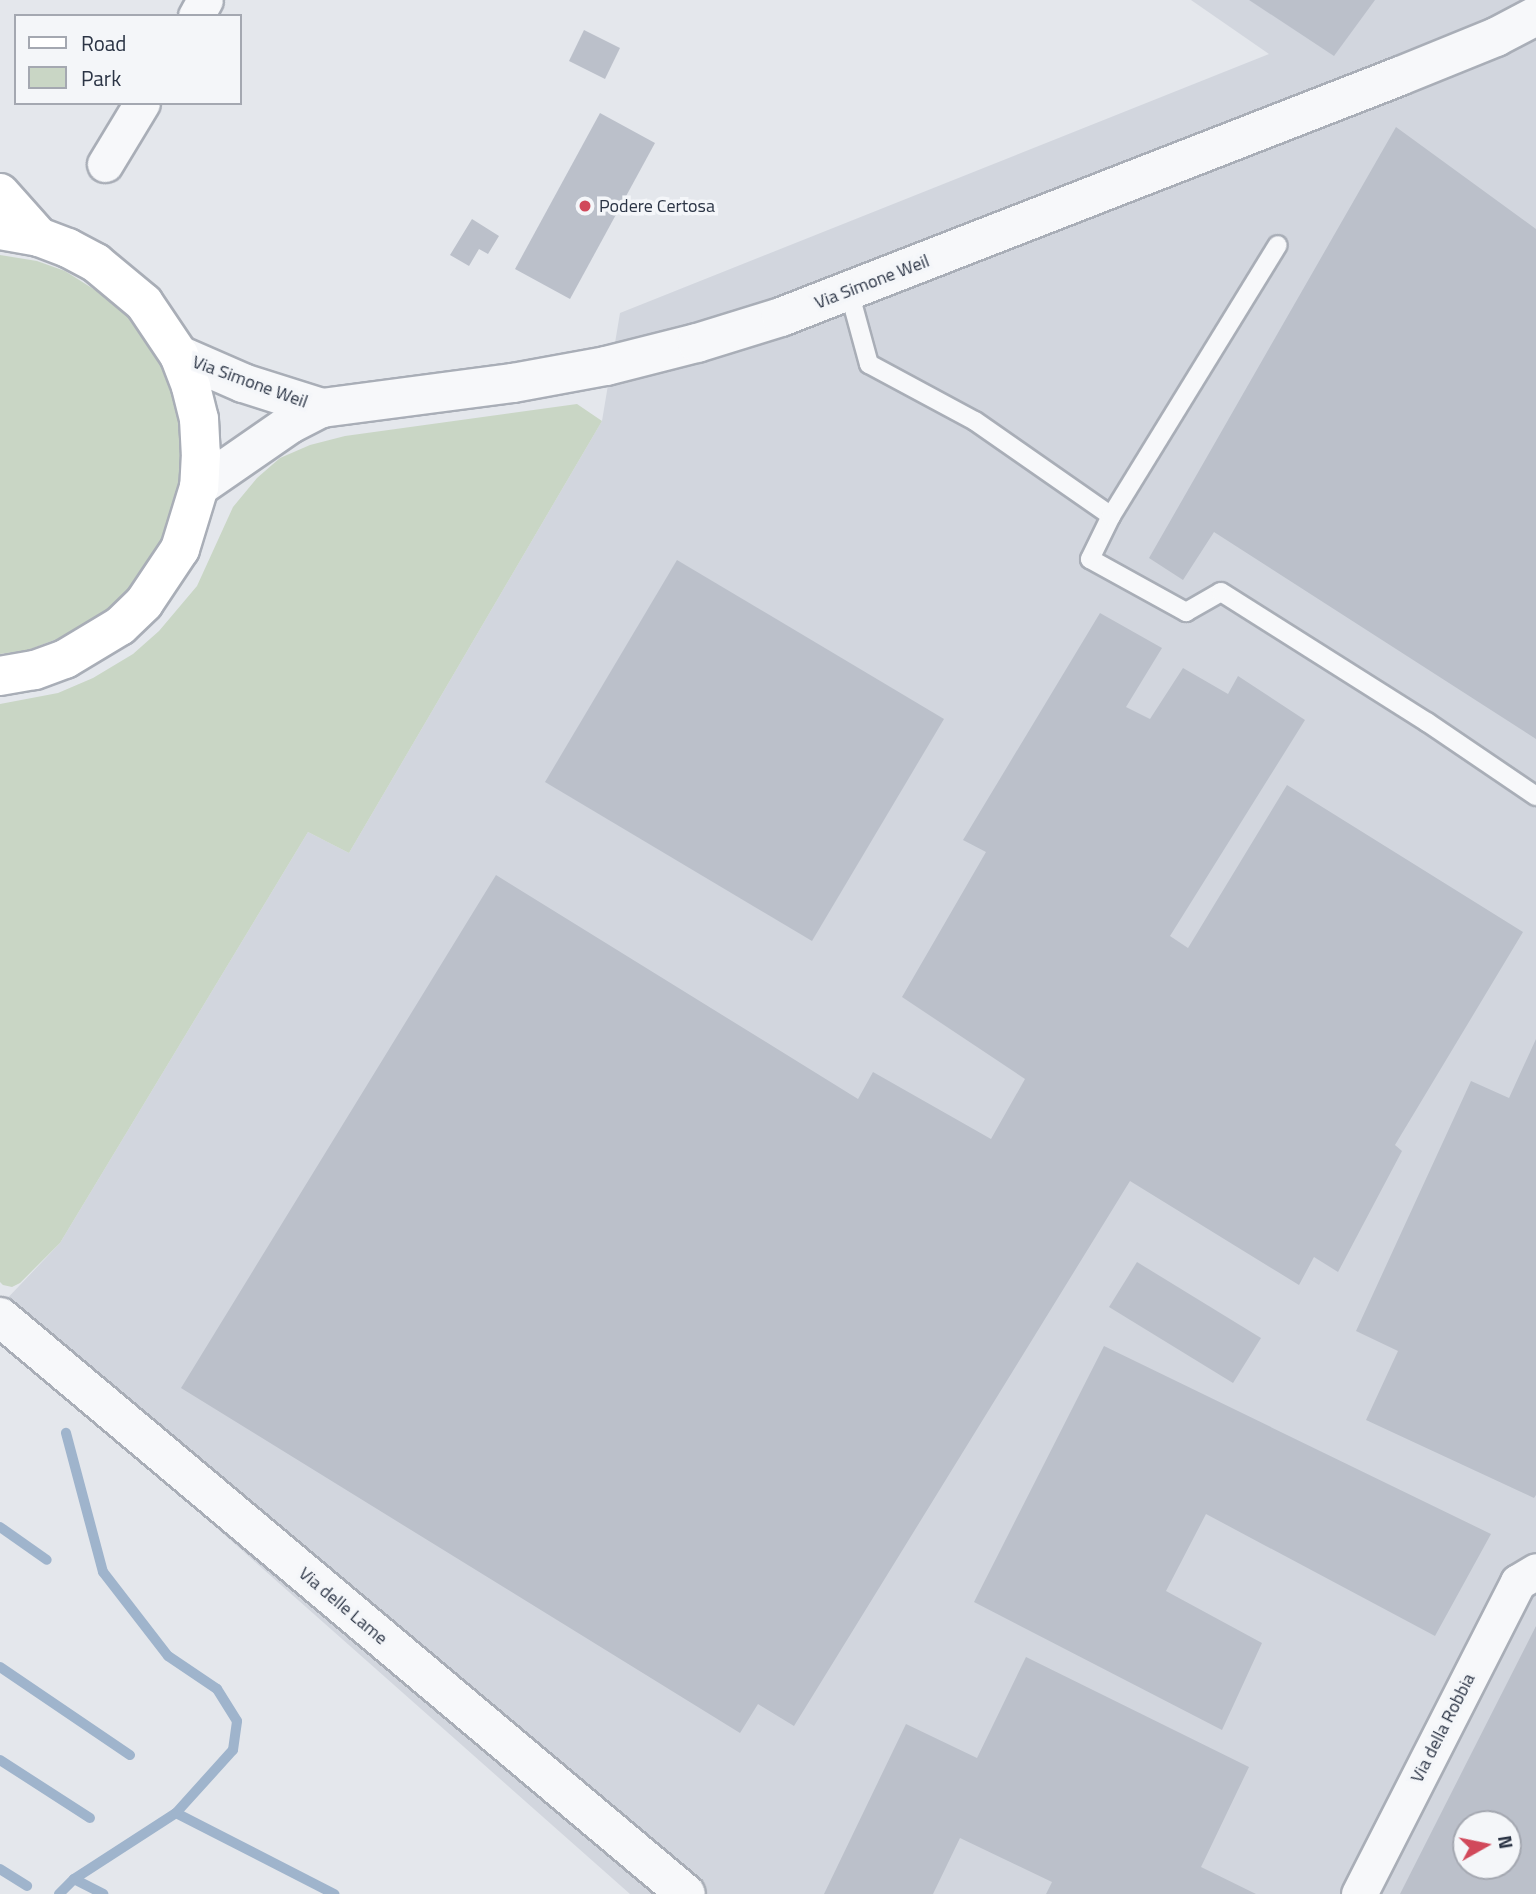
<!DOCTYPE html>
<html>
<head>
<meta charset="utf-8">
<style>
  body { margin:0 }
  #map { position:relative; width:1536px; height:1894px; overflow:hidden; background:#e4e7ec; font-family:"Titillium Web",sans-serif }
  div>[style] { position:absolute }
  [style*='--x'] { left:calc(var(--x)*1px); top:calc(var(--y)*1px); width:calc(var(--w)*1px); rotate:calc(var(--a)*1deg) }
  .built>* { inset:0; background:#d2d6de }
  .green>* { inset:0; background:#c9d6c5 }
  .stream>* { height:10px; margin:-5px; padding:0 5px; transform-origin:5px; border-radius:5px; background:#9fb4cc }
  .building>* { inset:0; background:#bbc0ca }
  .roads { filter:drop-shadow(2px 0 #a9aeb7) drop-shadow(-2px 0 #a9aeb7) drop-shadow(0 2px #a9aeb7) drop-shadow(0 -2px #a9aeb7) }
  .service>* { height:18px; margin:-9px; padding:0 9px; transform-origin:9px; border-radius:9px; background:#f7f8fa }
  .minor>* { height:35px; margin:-17.5px; padding:0 17.5px; transform-origin:17.5px; border-radius:17.5px; background:#f7f8fa }
  .tertiary>* { height:38px; margin:-19px; padding:0 19px; transform-origin:19px; border-radius:19px; background:#f7f8fa }
  .primary>* { height:38px; margin:-19px; padding:0 19px; transform-origin:19px; border-radius:19px; background:#fff }
  .dots>* { width:19px; height:19px; translate:-50% -50%; box-sizing:border-box; border:4px solid #f4f6f9; border-radius:50% }
  span { translate:-50% -50%; white-space:nowrap; text-align:center; line-height:1.15; -webkit-text-stroke:7px #f4f6f9; paint-order:stroke }
  .poi-label { font-size:18px; color:#2b3445 }
  .left { translate:0 -50%; text-align:left }
  .street-label { font-size:18px; color:#2b3445 }
  .legend { position:absolute; left:14px; top:14px; width:228px; height:91px; box-sizing:border-box; background:#f4f6f9; border:2px solid #a4a8b1; margin:0; padding:9px 12px; list-style:none; font-size:21px; color:#2b3445 }
  .legend li { display:flex; align-items:center; gap:14px; height:35px }
  .legend b { width:35px; border:2px solid #a4a8b1 }
  .north { position:absolute; left:1452px; top:1810px; width:70px; height:70px; box-sizing:border-box; background:#f4f6f9; border:2px solid #a4a8b1; border-radius:50%; rotate:81deg; font-size:19px; font-weight:700; line-height:28px; text-align:center; color:#2b3445 }
  .north::after { content:''; display:block; margin:auto; width:24px; height:32px; background:#d1495b; clip-path:polygon(50% 0,100% 100%,50% 72%,0 100%) }
</style>
</head>
<body>
<div id="map">
  <div class="built">
    <i style="clip-path:polygon(evenodd,1191px 0,1536px 0,1536px 1894px,630px 1894px,44px 1375px,0 1306px,60px 1243px,308px 832px,349px 853px,602px 421px,620px 313px,1269px 54px,1191px 0,1466px 1824px,1508px 1824px,1508px 1866px,1466px 1866px,1466px 1824px)"></i>
  </div>
  <div class="green">
    <i style="clip-path:polygon(0 255px,37px 261px,65px 271px,114px 302px,136px 323px,167px 373px,183px 429px,182px 488px,163px 544px,130px 592px,83px 629px,28px 650px,0 654px)"></i>
    <i style="clip-path:polygon(577px 404px,602px 421px,349px 853px,308px 832px,60px 1243px,20px 1283px,12px 1287px,3px 1285px,0 1282px,0 704px,58px 693px,93px 678px,133px 654px,159px 631px,197px 586px,233px 507px,257px 478px,280px 458px,310px 445px,345px 436px)"></i>
  </div>
  <div class="stream">
    <i style="--x:0;--y:1527;--w:57;--a:35.1"></i>
    <i style="--x:0;--y:1667;--w:157;--a:34.1"></i>
    <i style="--x:0;--y:1760;--w:107;--a:32.8"></i>
    <i style="--x:176;--y:1813;--w:178;--a:27.1"></i>
    <i style="--x:0;--y:1869;--w:32;--a:32"></i>
    <i style="--x:74;--y:1879;--w:33;--a:27"></i>
    <i style="--x:59;--y:1894;--w:21;--a:-45"></i>
    <i style="--x:74;--y:1879;--w:121;--a:-32.9"></i>
    <i style="--x:176;--y:1813;--w:85;--a:-47.9"></i>
    <i style="--x:233;--y:1750;--w:29;--a:-82"></i>
    <i style="--x:237;--y:1721;--w:38;--a:-122"></i>
    <i style="--x:217;--y:1689;--w:59;--a:-146"></i>
    <i style="--x:168;--y:1656;--w:106;--a:-127.7"></i>
    <i style="--x:103;--y:1572;--w:144;--a:-104.9"></i>
  </div>
  <div class="building">
    <i style="clip-path:polygon(1249px 0,1375px 0,1334px 56px)"></i>
    <i style="clip-path:polygon(584px 30px,620px 48px,605px 79px,569px 61px)"></i>
    <i style="clip-path:polygon(600px 113px,655px 143px,570px 299px,515px 269px)"></i>
    <i style="clip-path:polygon(1396px 127px,1536px 229px,1536px 739px,1214px 532px,1183px 580px,1149px 558px)"></i>
    <i style="clip-path:polygon(472px 219px,499px 236px,488px 254px,479px 249px,469px 266px,450px 255px)"></i>
    <i style="clip-path:polygon(677px 560px,944px 719px,812px 941px,545px 782px)"></i>
    <i style="clip-path:polygon(1100px 613px,1162px 648px,1126px 707px,1150px 719px,1183px 668px,1228px 694px,1238px 676px,1305px 720px,1170px 936px,1188px 948px,1287px 785px,1523px 932px,1395px 1145px,1402px 1151px,1338px 1272px,1314px 1257px,1299px 1285px,1130px 1181px,794px 1726px,758px 1704px,740px 1733px,181px 1388px,496px 875px,858px 1099px,873px 1072px,991px 1139px,1025px 1079px,902px 997px,986px 852px,963px 840px)"></i>
    <i style="clip-path:polygon(1536px 1039px,1536px 1495px,1534px 1498px,1366px 1420px,1398px 1351px,1356px 1331px,1471px 1081px,1509px 1098px)"></i>
    <i style="clip-path:polygon(1137px 1262px,1261px 1338px,1233px 1383px,1109px 1307px)"></i>
    <i style="clip-path:polygon(1104px 1346px,1491px 1534px,1435px 1636px,1206px 1514px,1166px 1591px,1262px 1643px,1222px 1730px,974px 1602px)"></i>
    <i style="clip-path:polygon(evenodd,1536px 1626px,1536px 1894px,1400px 1894px,1536px 1626px,1466px 1824px,1508px 1824px,1508px 1866px,1466px 1866px,1466px 1824px)"></i>
    <i style="clip-path:polygon(1026px 1657px,1249px 1767px,1201px 1867px,1256px 1894px,1046px 1894px,1052px 1882px,960px 1838px,933px 1894px,824px 1894px,906px 1724px,977px 1758px)"></i>
  </div>
  <div class="roads">
    <div class="service">
      <i style="--x:849;--y:291;--w:76;--a:74.7"></i>
      <i style="--x:869;--y:364;--w:120;--a:28.3"></i>
      <i style="--x:975;--y:421;--w:166;--a:34.9"></i>
      <i style="--x:1111;--y:516;--w:48;--a:116"></i>
      <i style="--x:1090;--y:559;--w:110;--a:28.9"></i>
      <i style="--x:1186;--y:612;--w:40;--a:-29.7"></i>
      <i style="--x:1221;--y:592;--w:244;--a:32.3"></i>
      <i style="--x:1427;--y:722;--w:132;--a:34.2"></i>
      <i style="--x:1111;--y:516;--w:318;--a:-58.4"></i>
    </div>
    <div class="minor">
      <i style="--x:196;--y:16;--w:18;--a:-61"></i>
      <i style="--x:105;--y:164;--w:71;--a:-58.8"></i>
      <i style="--x:1359;--y:1894;--w:350;--a:-63"></i>
      <i style="--x:1518;--y:1582;--w:21;--a:-31"></i>
    </div>
    <div class="tertiary">
      <i style="--x:179;--y:355;--w:70;--a:23.6"></i>
      <i style="--x:243;--y:383;--w:83;--a:17.6"></i>
      <i style="--x:199;--y:487;--w:111;--a:-34.7"></i>
      <i style="--x:290;--y:424;--w:36;--a:-27"></i>
      <i style="--x:322;--y:408;--w:193;--a:-7.5"></i>
      <i style="--x:513;--y:383;--w:95;--a:-10.4"></i>
      <i style="--x:606;--y:366;--w:94;--a:-14.2"></i>
      <i style="--x:697;--y:343;--w:88;--a:-17.2"></i>
      <i style="--x:781;--y:317;--w:664;--a:-21.27"></i>
      <i style="--x:1400;--y:76;--w:104;--a:-22.1"></i>
      <i style="--x:1496;--y:37;--w:45;--a:-27.7"></i>
      <i style="--x:0;--y:1317;--w:896;--a:40.07"></i>
    </div>
    <div class="primary">
      <i style="--x:0;--y:193;--w:59;--a:48.4"></i>
      <i style="--x:0;--y:230;--w:40;--a:10"></i>
      <i style="--x:39;--y:237;--w:31;--a:21"></i>
      <i style="--x:68;--y:248;--w:32;--a:28"></i>
      <i style="--x:96;--y:263;--w:62;--a:39.8"></i>
      <i style="--x:144;--y:303;--w:63;--a:56.1"></i>
      <i style="--x:179;--y:355;--w:34;--a:69"></i>
      <i style="--x:191;--y:387;--w:33;--a:76"></i>
      <i style="--x:199;--y:419;--w:34;--a:87"></i>
      <i style="--x:201;--y:453;--w:34;--a:93"></i>
      <i style="--x:199;--y:487;--w:65;--a:107"></i>
      <i style="--x:180;--y:549;--w:65;--a:123.7"></i>
      <i style="--x:144;--y:603;--w:33;--a:136"></i>
      <i style="--x:120;--y:626;--w:64;--a:149"></i>
      <i style="--x:65;--y:659;--w:33;--a:160"></i>
      <i style="--x:34;--y:670;--w:35;--a:170"></i>
    </div>
  </div>
  <div class="dots">
    <i style="left:585px;top:206px;background:#d1495b"></i>
  </div>
  <div class="poi-label">
    <span class="left" style="left:599px;top:206px">Podere Certosa</span>
  </div>
  <div class="street-label">
    <span style="left:872px;top:282px;rotate:-21deg">Via Simone Weil</span>
    <span style="left:250px;top:382px;rotate:20deg">Via Simone Weil</span>
    <span style="left:343px;top:1606px;rotate:40deg">Via delle Lame</span>
    <span style="left:1443px;top:1728px;rotate:-63deg">Via della Robbia</span>
  </div>
  <ul class="legend">
  <li><b style="height:9px;background:#fff"></b>Road</li>
  <li><b style="height:19px;background:#c9d6c5"></b>Park</li>
  </ul>
  <div class="north">N</div>
</div>
</body>
</html>
